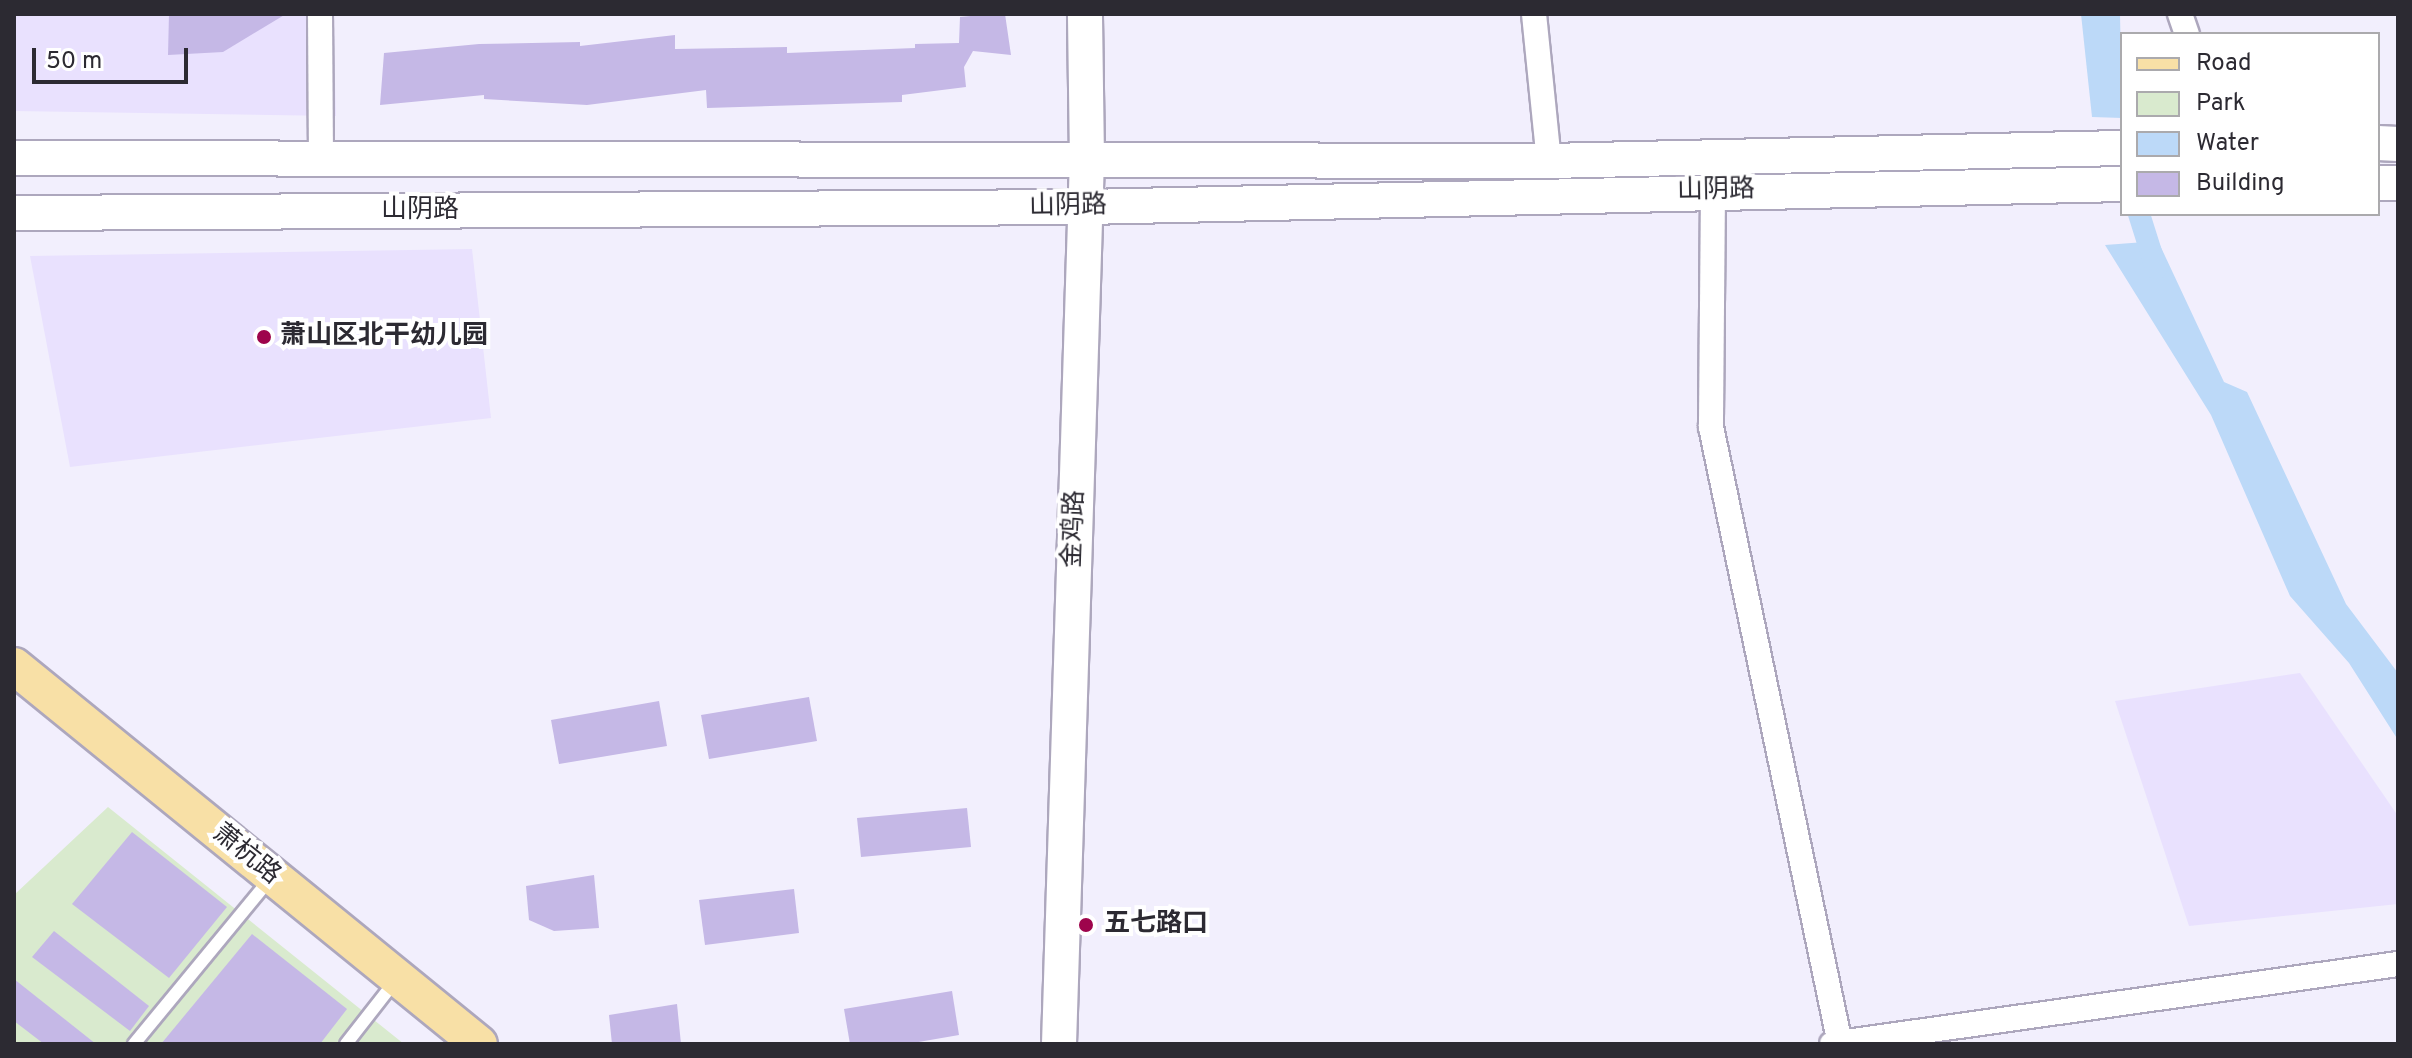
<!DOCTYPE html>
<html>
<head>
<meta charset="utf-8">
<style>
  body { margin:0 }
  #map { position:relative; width:2412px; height:1058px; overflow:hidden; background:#f2effd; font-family:Overpass,"Noto Sans SC",sans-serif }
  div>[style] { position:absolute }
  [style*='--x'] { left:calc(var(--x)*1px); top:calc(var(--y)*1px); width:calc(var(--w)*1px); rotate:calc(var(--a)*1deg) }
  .built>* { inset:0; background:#e9e1fe }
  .green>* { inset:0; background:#d9eace }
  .water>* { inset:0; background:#bcd9f8 }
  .canal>* { height:22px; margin:-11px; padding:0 11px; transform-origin:11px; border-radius:11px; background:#bcd9f8 }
  .building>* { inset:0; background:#c5b8e6 }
  .roads { filter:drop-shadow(2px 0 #ada7bd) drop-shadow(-2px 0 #ada7bd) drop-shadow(0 2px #ada7bd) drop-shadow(0 -2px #ada7bd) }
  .service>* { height:12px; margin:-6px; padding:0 6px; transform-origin:6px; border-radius:6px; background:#fff }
  .minor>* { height:24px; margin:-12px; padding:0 12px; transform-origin:12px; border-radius:12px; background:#fff }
  .secondary>* { height:34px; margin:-17px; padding:0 17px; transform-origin:17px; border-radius:17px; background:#fff }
  .primary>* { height:36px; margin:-18px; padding:0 18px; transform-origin:18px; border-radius:18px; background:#f8e0a6 }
  .dots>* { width:22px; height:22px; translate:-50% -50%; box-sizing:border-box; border:4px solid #fff; border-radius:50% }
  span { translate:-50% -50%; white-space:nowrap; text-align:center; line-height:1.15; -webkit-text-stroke:8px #fff; paint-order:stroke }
  .street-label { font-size:26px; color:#2c2a32 }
  .poi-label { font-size:26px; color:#2c2a32; font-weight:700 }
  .left { translate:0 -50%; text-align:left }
  .frame { position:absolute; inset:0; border:16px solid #2c2a32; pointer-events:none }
  .legend { position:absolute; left:2120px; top:32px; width:260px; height:184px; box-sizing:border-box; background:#fff; border:2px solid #abaaad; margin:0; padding:10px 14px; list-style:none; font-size:24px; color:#2c2a32 }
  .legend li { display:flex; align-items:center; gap:16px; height:40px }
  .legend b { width:40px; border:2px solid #abaaad }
  .scale { position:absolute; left:32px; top:48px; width:156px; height:36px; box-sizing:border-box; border:4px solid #2c2a32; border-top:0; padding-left:10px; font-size:24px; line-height:28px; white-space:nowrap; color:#2c2a32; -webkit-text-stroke:6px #fff; paint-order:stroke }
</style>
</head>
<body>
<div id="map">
  <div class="built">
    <i style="clip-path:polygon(14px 14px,333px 14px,336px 116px,14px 111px)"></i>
    <i style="clip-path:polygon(472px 249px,491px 418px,70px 467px,30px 256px)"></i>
    <i style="clip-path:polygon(2300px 673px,2398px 816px,2398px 904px,2189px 926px,2115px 701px)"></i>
  </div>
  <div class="green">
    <i style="clip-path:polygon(108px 807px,404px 1044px,14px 1044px,14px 895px)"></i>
  </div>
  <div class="water">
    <i style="clip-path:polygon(2081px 14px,2120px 14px,2122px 118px,2092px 117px)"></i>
    <i style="clip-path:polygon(2158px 241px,2224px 382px,2247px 392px,2346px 604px,2398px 673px,2398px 740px,2349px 663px,2290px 596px,2211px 415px,2105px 245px)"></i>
  </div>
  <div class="canal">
    <i style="--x:2139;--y:214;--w:57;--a:72.5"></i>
  </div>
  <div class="building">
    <i style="clip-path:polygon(169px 14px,286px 14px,223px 52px,168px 55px)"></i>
    <i style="clip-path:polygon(992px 14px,1005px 14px,1011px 55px,973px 51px,964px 67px,966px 87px,902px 95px,902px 102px,707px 108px,706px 90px,587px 105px,484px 99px,484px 95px,380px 105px,384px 53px,479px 44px,580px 42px,580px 46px,675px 35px,675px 49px,787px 47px,787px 53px,915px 48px,915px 44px,959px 43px,960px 17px)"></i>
    <i style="clip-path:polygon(809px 697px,817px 741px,709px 759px,701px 715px)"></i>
    <i style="clip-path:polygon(659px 701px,667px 746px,559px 764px,551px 720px)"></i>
    <i style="clip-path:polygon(967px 808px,971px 847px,861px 857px,857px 818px)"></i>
    <i style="clip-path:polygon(132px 832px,227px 907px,169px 978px,72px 904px)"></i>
    <i style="clip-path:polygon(594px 875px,599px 928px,554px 931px,529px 920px,526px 886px)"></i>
    <i style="clip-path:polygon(794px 889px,799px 933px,705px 945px,699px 900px)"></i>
    <i style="clip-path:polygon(54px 931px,149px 1006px,130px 1031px,32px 957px)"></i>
    <i style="clip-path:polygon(252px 934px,347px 1009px,320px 1044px,161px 1044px)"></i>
    <i style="clip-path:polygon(14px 979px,96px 1044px,44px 1044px,14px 1021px)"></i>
    <i style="clip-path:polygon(952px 991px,959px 1035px,907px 1044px,850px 1044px,844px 1009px)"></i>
    <i style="clip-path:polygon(677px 1004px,681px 1044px,612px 1044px,609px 1015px)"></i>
  </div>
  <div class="roads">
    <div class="service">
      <i style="--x:134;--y:1044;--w:212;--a:-50.5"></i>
      <i style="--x:346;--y:1044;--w:81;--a:-52"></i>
    </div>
    <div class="minor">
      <i style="--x:320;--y:14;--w:145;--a:89.6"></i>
      <i style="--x:1534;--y:14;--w:148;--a:84.2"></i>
      <i style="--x:2180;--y:14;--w:21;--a:71"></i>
      <i style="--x:1713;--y:191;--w:236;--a:90.5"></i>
      <i style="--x:1711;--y:427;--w:630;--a:78.19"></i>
      <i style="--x:1832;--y:1044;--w:572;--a:-8.05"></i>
    </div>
    <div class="secondary">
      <i style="--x:2378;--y:143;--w:20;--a:3"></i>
      <i style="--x:14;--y:158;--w:1535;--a:0.11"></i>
      <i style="--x:1549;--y:161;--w:573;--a:-1.3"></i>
      <i style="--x:2378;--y:183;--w:20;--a:0"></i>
      <i style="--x:14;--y:213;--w:1072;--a:-0.32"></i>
      <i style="--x:1086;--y:207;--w:1036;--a:-1.27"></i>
      <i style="--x:1059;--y:1044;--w:884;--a:-88.19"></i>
      <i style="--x:1087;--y:160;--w:146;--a:-90.8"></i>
    </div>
    <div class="primary">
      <i style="--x:14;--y:666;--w:599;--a:39.11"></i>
    </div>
  </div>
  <div class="dots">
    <i style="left:264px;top:337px;background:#9e044c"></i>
    <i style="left:1086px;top:925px;background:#9e044c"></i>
  </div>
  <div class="street-label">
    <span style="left:1716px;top:191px;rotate:-1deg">山阴路</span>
    <span style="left:1068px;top:207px;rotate:-1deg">山阴路</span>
    <span style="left:420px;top:211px">山阴路</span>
    <span style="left:1075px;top:529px;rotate:-88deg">金鸡路</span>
    <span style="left:246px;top:855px;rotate:39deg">萧杭路</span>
  </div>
  <div class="poi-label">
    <span class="left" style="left:280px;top:337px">萧山区北干幼儿园</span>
    <span class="left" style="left:1104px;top:925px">五七路口</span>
  </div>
  <div class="frame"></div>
  <ul class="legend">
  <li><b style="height:10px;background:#f8e0a6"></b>Road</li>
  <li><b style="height:22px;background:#d9eace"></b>Park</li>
  <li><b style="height:22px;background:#bcd9f8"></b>Water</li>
  <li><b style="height:22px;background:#c5b8e6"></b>Building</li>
  </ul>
  <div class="scale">50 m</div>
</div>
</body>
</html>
